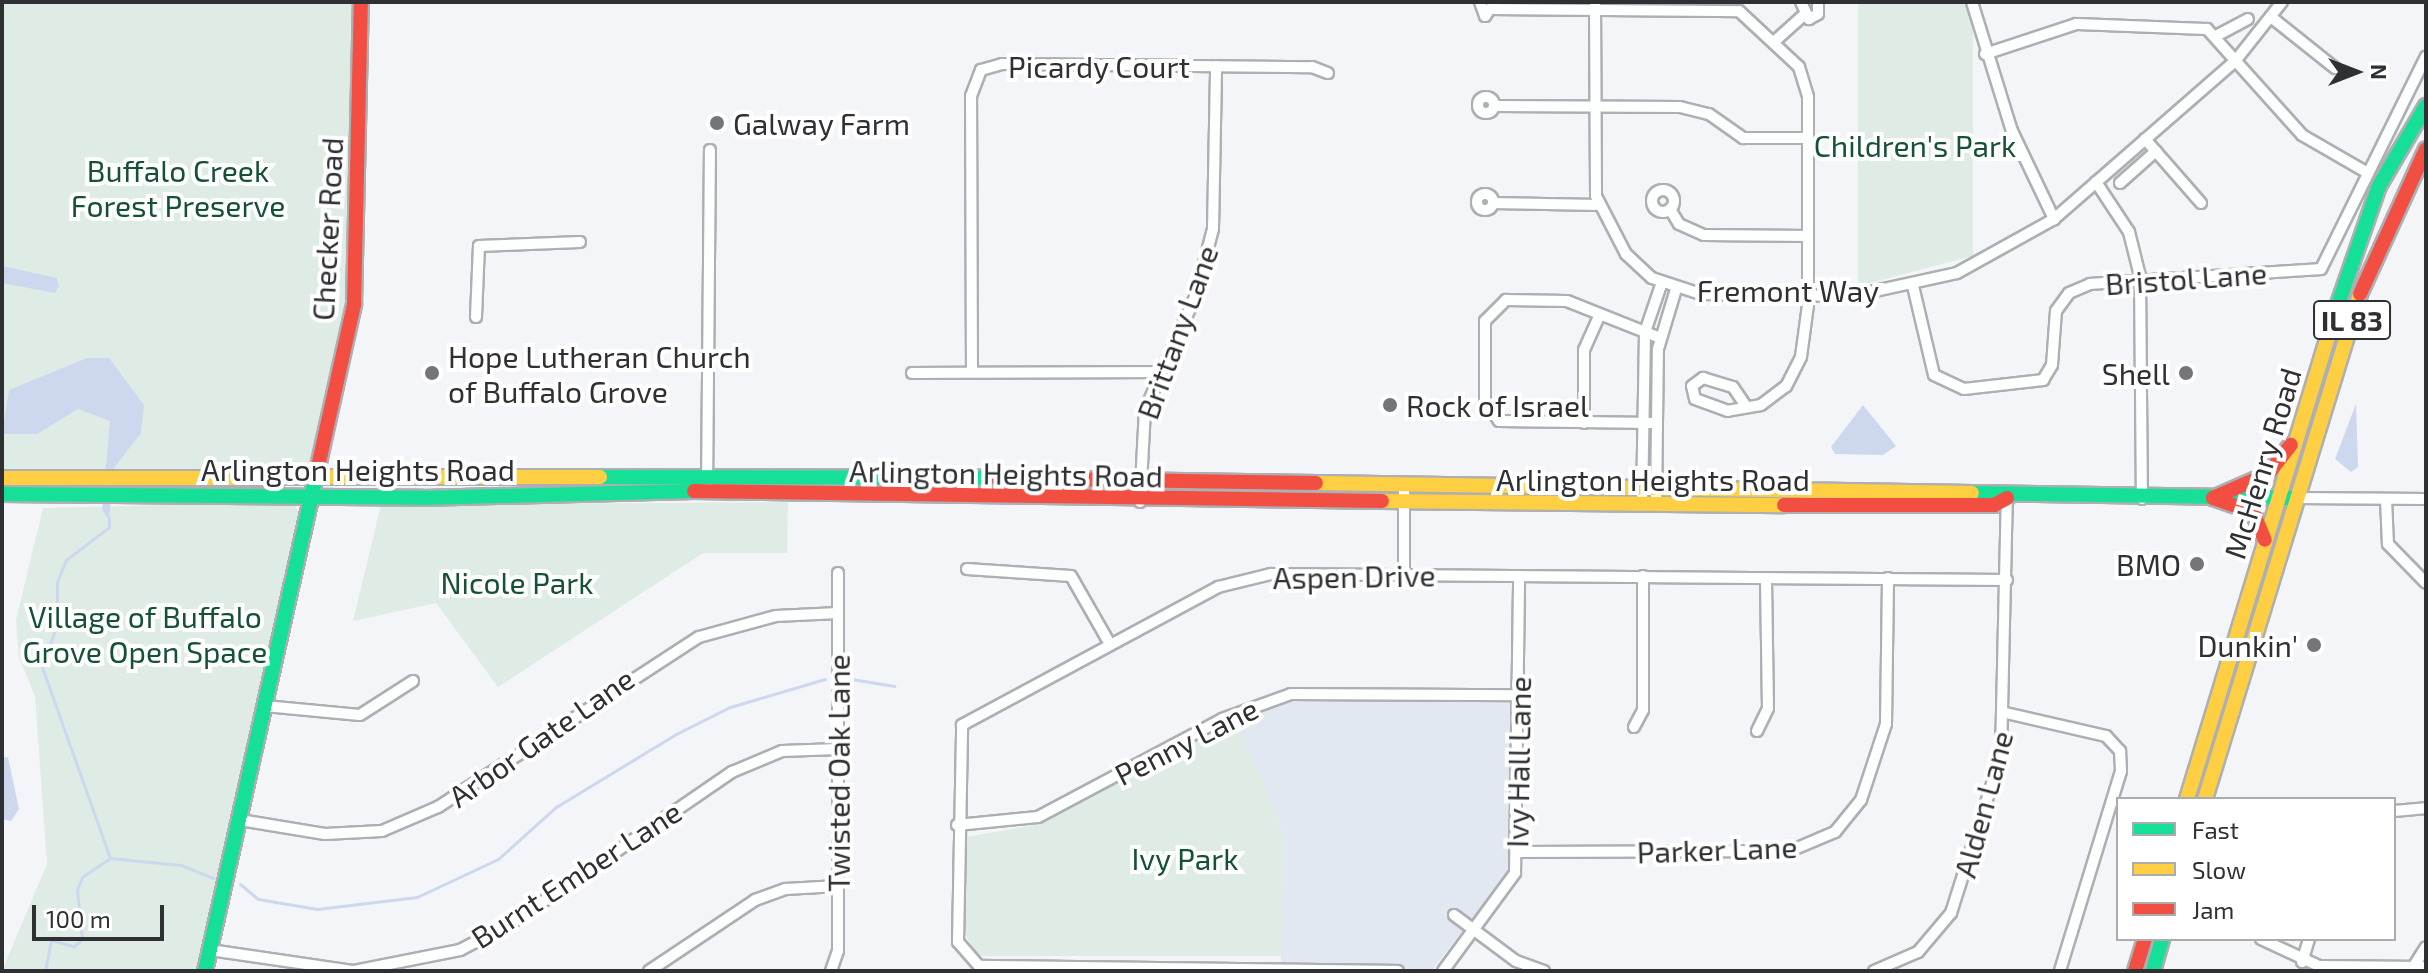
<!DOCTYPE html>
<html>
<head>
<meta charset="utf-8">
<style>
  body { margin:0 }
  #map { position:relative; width:2428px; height:973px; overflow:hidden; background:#f3f5f8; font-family:"Exo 2",sans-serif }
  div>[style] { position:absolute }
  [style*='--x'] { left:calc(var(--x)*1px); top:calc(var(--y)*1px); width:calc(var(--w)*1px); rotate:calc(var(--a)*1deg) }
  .built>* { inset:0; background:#e2e8f1 }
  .green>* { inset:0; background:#deece5 }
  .water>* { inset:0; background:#cdd8ef }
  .stream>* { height:3px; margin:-1.5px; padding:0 1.5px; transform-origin:1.5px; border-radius:1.5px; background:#cdd8ef }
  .roads { filter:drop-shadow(2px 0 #adafb2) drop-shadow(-2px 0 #adafb2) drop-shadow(0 2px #adafb2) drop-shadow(0 -2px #adafb2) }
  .street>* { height:10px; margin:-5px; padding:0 5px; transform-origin:5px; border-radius:5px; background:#fdfefe }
  .street>.ring { margin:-5px; padding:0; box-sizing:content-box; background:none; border:10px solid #fdfefe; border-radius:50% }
  .fast>* { height:14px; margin:-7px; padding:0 7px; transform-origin:7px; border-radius:7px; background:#16e098 }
  .slow>* { height:14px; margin:-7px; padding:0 7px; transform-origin:7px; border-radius:7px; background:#ffcf43 }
  .jam>* { height:14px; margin:-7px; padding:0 7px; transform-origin:7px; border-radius:7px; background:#f24e42 }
  .dots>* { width:22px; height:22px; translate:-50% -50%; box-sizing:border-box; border:4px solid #fff; border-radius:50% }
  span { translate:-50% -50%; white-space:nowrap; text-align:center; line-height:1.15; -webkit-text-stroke:8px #fff; paint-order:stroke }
  .shield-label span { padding:2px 6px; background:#fff; border:2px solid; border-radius:6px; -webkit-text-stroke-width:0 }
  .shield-label { font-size:28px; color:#2e3033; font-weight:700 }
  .street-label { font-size:30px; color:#2e3033 }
  .poi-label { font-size:30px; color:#2e3033 }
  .left { translate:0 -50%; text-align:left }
  .right { translate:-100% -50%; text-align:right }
  .park-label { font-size:30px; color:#155135 }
  .frame { position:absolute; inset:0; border:4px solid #2e3033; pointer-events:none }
  .legend { position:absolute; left:2116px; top:797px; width:280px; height:144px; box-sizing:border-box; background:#fff; border:2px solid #abacad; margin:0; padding:10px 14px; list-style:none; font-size:24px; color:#2e3033 }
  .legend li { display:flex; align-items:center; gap:16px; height:40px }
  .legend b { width:40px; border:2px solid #abacad }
  .north { position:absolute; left:2316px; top:32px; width:80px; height:80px; -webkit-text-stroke:6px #fff; paint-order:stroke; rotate:90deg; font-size:22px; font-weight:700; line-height:32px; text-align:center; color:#2e3033 }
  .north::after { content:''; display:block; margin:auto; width:28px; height:36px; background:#2e3033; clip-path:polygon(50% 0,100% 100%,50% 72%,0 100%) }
  .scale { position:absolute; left:32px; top:905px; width:132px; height:36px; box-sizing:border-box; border:4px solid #2e3033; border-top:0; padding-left:10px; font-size:24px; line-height:28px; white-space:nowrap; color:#2e3033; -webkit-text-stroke:6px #fff; paint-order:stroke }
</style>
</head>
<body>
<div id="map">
  <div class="built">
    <i style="clip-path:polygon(1303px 698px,1513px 703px,1512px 867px,1432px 970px,1281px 962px,1283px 832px,1235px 719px)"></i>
  </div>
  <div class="green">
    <i style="clip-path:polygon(2px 2px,356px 2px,352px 283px,309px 473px,2px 472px)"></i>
    <i style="clip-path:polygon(1858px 2px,1968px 2px,1973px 33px,1973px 256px,1858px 286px)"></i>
    <i style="clip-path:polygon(292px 502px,300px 513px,199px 971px,2px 971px,47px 864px,35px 696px,19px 657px,16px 620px,43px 508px)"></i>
    <i style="clip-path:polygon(788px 502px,787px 553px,703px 553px,498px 687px,436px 603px,353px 621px,381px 505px)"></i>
    <i style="clip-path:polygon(1225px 725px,1239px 725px,1283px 832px,1282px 956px,978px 956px,965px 934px,965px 837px,1035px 825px)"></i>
  </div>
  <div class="water">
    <i style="clip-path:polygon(2px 266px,57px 278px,59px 286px,55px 293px,2px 283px)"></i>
    <i style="clip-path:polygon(87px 358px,109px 358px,144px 405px,141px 433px,114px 468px,109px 520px,102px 510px,110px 421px,78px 409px,37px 434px,2px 434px,9px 390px)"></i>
    <i style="clip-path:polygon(2356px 404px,2358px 467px,2351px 472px,2335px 459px)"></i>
    <i style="clip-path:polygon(1863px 405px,1896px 446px,1883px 455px,1835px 454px,1831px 447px)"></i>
    <i style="clip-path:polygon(8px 757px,19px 809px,11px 821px,2px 819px,2px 758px)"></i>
  </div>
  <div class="stream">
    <i style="--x:851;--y:679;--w:44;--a:9.2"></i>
    <i style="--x:110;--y:858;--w:71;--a:5.6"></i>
    <i style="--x:181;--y:865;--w:35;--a:22"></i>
    <i style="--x:240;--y:884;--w:23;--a:40"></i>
    <i style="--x:258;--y:899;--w:60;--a:9.6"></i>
    <i style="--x:317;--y:909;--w:101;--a:-6.8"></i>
    <i style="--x:417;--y:897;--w:89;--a:-25.1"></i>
    <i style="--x:498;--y:859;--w:78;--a:-41.9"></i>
    <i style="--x:556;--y:807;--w:140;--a:-31.3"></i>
    <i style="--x:676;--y:734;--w:60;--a:-26.6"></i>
    <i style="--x:730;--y:707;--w:99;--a:-16.4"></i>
    <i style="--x:45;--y:971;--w:32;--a:-79"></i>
    <i style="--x:51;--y:940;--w:24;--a:15"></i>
    <i style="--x:74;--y:946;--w:11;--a:-41"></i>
    <i style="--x:82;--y:939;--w:49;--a:-95.8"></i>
    <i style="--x:77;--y:890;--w:14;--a:-69"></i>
    <i style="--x:82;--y:877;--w:34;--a:-34"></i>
    <i style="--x:110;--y:858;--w:203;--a:-109.6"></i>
    <i style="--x:42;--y:667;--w:46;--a:-70.8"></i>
    <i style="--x:57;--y:624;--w:42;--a:-90"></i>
    <i style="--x:57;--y:582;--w:24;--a:-68"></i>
    <i style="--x:66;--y:560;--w:54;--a:-37.5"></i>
    <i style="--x:109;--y:527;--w:10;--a:-90"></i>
  </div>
  <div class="roads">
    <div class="street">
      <i style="--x:1480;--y:2;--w:15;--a:70"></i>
      <i style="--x:1485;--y:16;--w:14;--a:-54"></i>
      <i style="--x:1595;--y:2;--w:194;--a:89.7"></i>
      <i style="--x:1596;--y:196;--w:65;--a:62.7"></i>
      <i style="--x:1626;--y:254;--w:35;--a:43"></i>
      <i style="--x:1652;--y:278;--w:52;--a:18.1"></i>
      <i style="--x:1701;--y:294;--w:151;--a:0.8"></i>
      <i style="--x:1852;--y:296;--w:107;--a:-12.4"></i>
      <i style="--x:1957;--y:273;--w:111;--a:-29.1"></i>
      <i style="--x:2054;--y:219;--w:242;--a:-41.1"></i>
      <i style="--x:2236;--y:60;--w:74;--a:-51.6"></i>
      <i style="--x:1801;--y:2;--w:19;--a:65"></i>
      <i style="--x:1809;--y:19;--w:10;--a:-29"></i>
      <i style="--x:1818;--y:14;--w:12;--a:-90"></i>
      <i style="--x:1972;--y:2;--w:135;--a:72.8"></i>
      <i style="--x:2012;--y:131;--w:98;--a:64.5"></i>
      <i style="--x:1494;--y:9;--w:245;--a:0.5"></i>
      <i style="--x:1739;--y:11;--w:82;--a:43"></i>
      <i style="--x:1799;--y:67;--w:31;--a:73"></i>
      <i style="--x:1808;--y:97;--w:208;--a:90"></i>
      <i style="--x:1808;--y:305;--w:52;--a:97.7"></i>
      <i style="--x:1801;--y:357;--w:33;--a:117"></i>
      <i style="--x:1786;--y:386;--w:31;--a:143"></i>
      <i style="--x:1761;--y:405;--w:34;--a:170"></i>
      <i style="--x:1728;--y:411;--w:35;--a:-160"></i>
      <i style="--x:1695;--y:399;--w:13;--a:-103"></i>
      <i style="--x:1692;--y:386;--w:14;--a:-36"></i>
      <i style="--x:1703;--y:378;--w:31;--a:17"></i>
      <i style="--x:1733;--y:387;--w:22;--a:56"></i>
      <i style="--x:2271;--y:17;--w:82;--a:38.6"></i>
      <i style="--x:2216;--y:36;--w:36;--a:-28"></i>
      <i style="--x:1776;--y:40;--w:36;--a:-42"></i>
      <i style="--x:1985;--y:54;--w:96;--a:-18.2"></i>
      <i style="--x:2076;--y:24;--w:131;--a:2.2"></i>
      <i style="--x:2207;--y:29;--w:142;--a:48.1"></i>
      <i style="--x:2302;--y:135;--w:74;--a:30"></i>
      <i class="ring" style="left:1478px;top:97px;width:6px;height:6px"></i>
      <i style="--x:1494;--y:106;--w:186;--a:0.3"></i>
      <i style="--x:1680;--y:107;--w:30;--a:14"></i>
      <i style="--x:1709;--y:114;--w:42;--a:35.2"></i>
      <i style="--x:1743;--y:138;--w:65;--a:0"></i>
      <i style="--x:2145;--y:139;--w:85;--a:48.8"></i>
      <i style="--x:2096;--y:182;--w:60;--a:56.6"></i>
      <i style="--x:2129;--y:232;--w:45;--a:76"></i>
      <i style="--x:2140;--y:276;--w:223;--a:89.5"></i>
      <i style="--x:2120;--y:183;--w:48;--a:-41.6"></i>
      <i class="ring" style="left:1652px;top:190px;width:12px;height:12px"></i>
      <i class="ring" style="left:1477px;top:194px;width:6px;height:6px"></i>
      <i style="--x:1493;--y:203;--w:106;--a:1.1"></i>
      <i style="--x:1670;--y:209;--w:17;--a:59"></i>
      <i style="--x:1679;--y:224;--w:27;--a:24"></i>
      <i style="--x:1704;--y:235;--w:104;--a:0.6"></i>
      <i style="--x:1913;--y:286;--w:91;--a:76.7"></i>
      <i style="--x:1934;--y:375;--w:33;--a:25"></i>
      <i style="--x:1964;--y:389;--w:80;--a:-6.5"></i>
      <i style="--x:2043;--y:380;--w:17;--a:-59"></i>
      <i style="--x:2052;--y:365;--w:54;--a:-85.8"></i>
      <i style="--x:2056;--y:311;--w:22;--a:-54"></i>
      <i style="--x:2069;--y:293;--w:23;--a:-23"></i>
      <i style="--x:2090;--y:284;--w:231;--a:-3.7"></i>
      <i style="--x:2321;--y:269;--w:237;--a:-63.7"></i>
      <i style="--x:476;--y:317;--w:71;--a:-87.6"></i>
      <i style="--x:479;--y:246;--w:101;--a:-2.3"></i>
      <i style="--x:972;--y:372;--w:276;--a:-90.2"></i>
      <i style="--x:971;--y:96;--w:28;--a:-69"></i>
      <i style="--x:981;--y:70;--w:22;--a:-16"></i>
      <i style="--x:1002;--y:64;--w:310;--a:0.6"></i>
      <i style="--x:1312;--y:67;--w:17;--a:21"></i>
      <i style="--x:912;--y:373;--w:248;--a:-0.2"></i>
      <i style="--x:1584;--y:423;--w:73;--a:-90"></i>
      <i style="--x:1584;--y:350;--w:37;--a:-66"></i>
      <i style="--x:1655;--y:423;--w:156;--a:-179.3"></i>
      <i style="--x:1499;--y:421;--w:24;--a:-125"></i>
      <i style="--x:1485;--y:401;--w:80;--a:-90"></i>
      <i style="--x:1485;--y:321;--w:30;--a:-45"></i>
      <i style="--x:1506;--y:300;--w:61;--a:0.9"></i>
      <i style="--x:1567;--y:301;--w:100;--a:21.7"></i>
      <i style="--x:1404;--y:487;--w:86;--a:90"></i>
      <i style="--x:707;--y:491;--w:341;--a:-89.5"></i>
      <i style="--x:2296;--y:498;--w:130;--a:0.4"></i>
      <i style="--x:2386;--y:499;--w:45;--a:87.5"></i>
      <i style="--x:2388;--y:544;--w:54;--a:45.7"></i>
      <i style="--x:1140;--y:502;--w:92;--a:-86.9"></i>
      <i style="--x:1145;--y:410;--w:124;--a:-66.1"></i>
      <i style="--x:1195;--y:297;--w:70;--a:-75.2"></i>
      <i style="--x:1213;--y:229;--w:163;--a:-88.9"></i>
      <i style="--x:1642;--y:505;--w:173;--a:-89"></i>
      <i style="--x:1645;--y:332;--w:53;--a:-71.2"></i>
      <i style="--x:1656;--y:505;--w:156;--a:-89.3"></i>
      <i style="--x:1658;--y:349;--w:63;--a:-73.3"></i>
      <i style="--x:967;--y:569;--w:104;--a:3.9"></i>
      <i style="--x:1071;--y:576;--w:78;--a:60.2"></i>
      <i style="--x:265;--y:706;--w:95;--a:5.4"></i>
      <i style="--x:360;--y:715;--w:63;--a:-32.7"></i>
      <i style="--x:2006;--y:713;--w:103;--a:13"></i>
      <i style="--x:2106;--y:736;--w:21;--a:47"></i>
      <i style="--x:2120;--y:751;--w:20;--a:87"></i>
      <i style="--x:2121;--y:771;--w:209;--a:107"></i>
      <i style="--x:1634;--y:727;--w:19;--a:-62"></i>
      <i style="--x:1643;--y:710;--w:134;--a:-90"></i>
      <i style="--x:1757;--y:731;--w:25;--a:-64"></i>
      <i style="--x:1768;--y:708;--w:130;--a:-90.9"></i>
      <i style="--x:2394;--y:811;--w:32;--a:-5"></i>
      <i style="--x:240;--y:820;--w:86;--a:9.4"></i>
      <i style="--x:325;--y:834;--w:57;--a:-3"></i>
      <i style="--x:382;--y:831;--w:61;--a:-23.2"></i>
      <i style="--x:438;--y:807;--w:311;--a:-33.1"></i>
      <i style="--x:699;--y:637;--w:80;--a:-15.3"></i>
      <i style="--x:776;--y:616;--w:62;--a:-2.8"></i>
      <i style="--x:957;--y:825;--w:81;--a:-5.6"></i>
      <i style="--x:1038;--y:817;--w:208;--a:-28"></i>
      <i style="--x:1222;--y:719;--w:73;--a:-19.9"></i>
      <i style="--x:1291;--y:694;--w:229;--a:0.3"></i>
      <i style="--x:1519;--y:852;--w:271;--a:-0.2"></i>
      <i style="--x:1790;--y:851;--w:49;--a:-22.9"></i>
      <i style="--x:1835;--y:832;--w:41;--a:-50.9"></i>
      <i style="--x:1861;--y:800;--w:80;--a:-71.8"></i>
      <i style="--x:1886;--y:724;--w:146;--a:-89.2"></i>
      <i style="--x:1454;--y:915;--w:77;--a:36.6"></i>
      <i style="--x:1516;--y:961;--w:30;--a:20"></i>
      <i style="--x:2261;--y:939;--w:64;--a:25"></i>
      <i style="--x:2319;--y:966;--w:107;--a:0.5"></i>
      <i style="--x:210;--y:950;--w:146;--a:8.3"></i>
      <i style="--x:354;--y:971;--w:108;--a:-11.2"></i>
      <i style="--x:460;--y:950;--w:59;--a:-27.4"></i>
      <i style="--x:512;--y:923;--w:267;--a:-34.5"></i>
      <i style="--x:732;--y:772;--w:54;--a:-22.8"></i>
      <i style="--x:782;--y:751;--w:56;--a:-2"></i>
      <i style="--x:2302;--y:962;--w:24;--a:-73"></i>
      <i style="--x:2414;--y:966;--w:22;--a:-58"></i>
      <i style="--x:649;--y:971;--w:128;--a:-33.8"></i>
      <i style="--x:755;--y:900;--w:33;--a:-20"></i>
      <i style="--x:786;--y:889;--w:52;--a:-3.3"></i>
      <i style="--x:831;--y:971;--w:21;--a:-71"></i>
      <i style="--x:838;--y:951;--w:378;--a:-90"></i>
      <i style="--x:1398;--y:971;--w:419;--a:-179.3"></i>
      <i style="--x:979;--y:966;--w:32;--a:-131"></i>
      <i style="--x:958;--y:942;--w:217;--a:-88.9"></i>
      <i style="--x:962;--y:725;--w:291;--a:-28.3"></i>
      <i style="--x:1218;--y:587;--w:55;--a:-13.8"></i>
      <i style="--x:1271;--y:574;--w:736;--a:0.47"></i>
      <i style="--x:1443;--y:971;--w:122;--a:-53.7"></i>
      <i style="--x:1515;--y:873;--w:297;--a:-89.2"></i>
      <i style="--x:1874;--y:971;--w:48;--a:-23.4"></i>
      <i style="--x:1918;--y:952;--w:51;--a:-49.8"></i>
      <i style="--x:1951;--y:913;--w:166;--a:-72.4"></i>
      <i style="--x:2001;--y:755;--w:257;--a:-88.7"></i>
    </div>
    <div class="fast">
      <i style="--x:2336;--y:310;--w:131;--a:-70.9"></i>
      <i style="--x:2379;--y:186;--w:93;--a:-59.6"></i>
      <i style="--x:600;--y:477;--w:397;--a:0.1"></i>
      <i style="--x:1972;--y:493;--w:324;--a:0.9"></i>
      <i style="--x:2;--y:494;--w:421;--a:0.5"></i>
      <i style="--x:423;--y:498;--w:271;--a:-1.5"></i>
      <i style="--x:205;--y:971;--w:517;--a:-77.36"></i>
      <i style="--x:2153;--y:971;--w:33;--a:-74"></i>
    </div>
    <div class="slow">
      <i style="--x:2;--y:478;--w:598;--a:-0.1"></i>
      <i style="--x:1316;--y:483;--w:656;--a:0.87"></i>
      <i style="--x:1382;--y:501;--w:402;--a:0.6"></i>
      <i style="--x:2187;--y:799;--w:511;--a:-73.05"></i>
      <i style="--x:2205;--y:799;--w:528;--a:-72.94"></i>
    </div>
    <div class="jam">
      <i style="--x:2360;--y:294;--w:159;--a:-65.5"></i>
      <i style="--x:318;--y:467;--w:167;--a:-77.5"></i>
      <i style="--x:354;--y:304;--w:302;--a:-88.7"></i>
      <i style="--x:997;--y:478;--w:319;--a:0.9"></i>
      <i style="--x:694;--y:491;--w:688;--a:0.83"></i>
      <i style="--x:2213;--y:498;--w:60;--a:-23.6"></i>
      <i style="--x:2268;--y:474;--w:37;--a:-52"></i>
      <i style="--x:2213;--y:498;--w:42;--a:19.3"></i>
      <i style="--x:2253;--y:512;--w:30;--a:67"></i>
      <i style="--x:1784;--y:505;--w:210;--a:0"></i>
      <i style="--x:1994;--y:505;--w:15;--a:-28"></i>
      <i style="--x:2135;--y:971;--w:34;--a:-73"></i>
    </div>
  </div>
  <div class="dots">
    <i style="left:717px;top:123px;background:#737578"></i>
    <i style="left:432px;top:373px;background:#737578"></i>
    <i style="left:2186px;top:373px;background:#737578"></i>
    <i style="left:1390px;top:405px;background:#737578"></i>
    <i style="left:2197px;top:564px;background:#737578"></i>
    <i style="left:2314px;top:645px;background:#737578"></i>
  </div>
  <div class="shield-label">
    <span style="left:2352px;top:320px">IL 83</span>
  </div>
  <div class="street-label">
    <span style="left:1099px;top:66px">Picardy Court</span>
    <span style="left:327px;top:229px;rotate:-87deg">Checker Road</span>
    <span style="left:2186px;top:278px;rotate:-4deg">Bristol Lane</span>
    <span style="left:1788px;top:290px">Fremont Way</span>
    <span style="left:1177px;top:332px;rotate:-70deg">Brittany Lane</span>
    <span style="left:2262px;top:463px;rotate:-73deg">McHenry Road</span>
    <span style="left:358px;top:469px">Arlington Heights Road</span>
    <span style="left:1006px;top:473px;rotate:1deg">Arlington Heights Road</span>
    <span style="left:1653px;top:479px">Arlington Heights Road</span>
    <span style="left:1354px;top:576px;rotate:-1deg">Aspen Drive</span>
    <span style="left:541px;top:737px;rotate:-35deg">Arbor Gate Lane</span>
    <span style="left:1186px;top:741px;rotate:-27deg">Penny Lane</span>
    <span style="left:1518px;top:762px;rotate:-89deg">Ivy Hall Lane</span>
    <span style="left:838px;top:773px;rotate:-90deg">Twisted Oak Lane</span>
    <span style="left:1983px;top:804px;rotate:-75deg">Alden Lane</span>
    <span style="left:1717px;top:849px;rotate:-2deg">Parker Lane</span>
    <span style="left:576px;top:874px;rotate:-33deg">Burnt Ember Lane</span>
  </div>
  <div class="poi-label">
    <span class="left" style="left:733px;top:123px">Galway Farm</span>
    <span class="left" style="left:448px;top:373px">Hope Lutheran Church<br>of Buffalo Grove</span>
    <span class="right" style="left:2170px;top:373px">Shell</span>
    <span class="left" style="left:1406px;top:405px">Rock of Israel</span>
    <span class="right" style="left:2181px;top:564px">BMO</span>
    <span class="right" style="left:2298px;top:645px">Dunkin'</span>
  </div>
  <div class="park-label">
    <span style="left:1915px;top:145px">Children's Park</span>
    <span style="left:178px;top:187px">Buffalo Creek<br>Forest Preserve</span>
    <span style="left:517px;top:582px">Nicole Park</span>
    <span style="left:145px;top:633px">Village of Buffalo<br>Grove Open Space</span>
    <span style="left:1185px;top:858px">Ivy Park</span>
  </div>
  <div class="frame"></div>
  <ul class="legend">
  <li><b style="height:10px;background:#16e098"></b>Fast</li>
  <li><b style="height:10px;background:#ffcf43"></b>Slow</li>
  <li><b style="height:10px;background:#f24e42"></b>Jam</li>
  </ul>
  <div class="north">N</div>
  <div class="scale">100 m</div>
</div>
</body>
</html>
